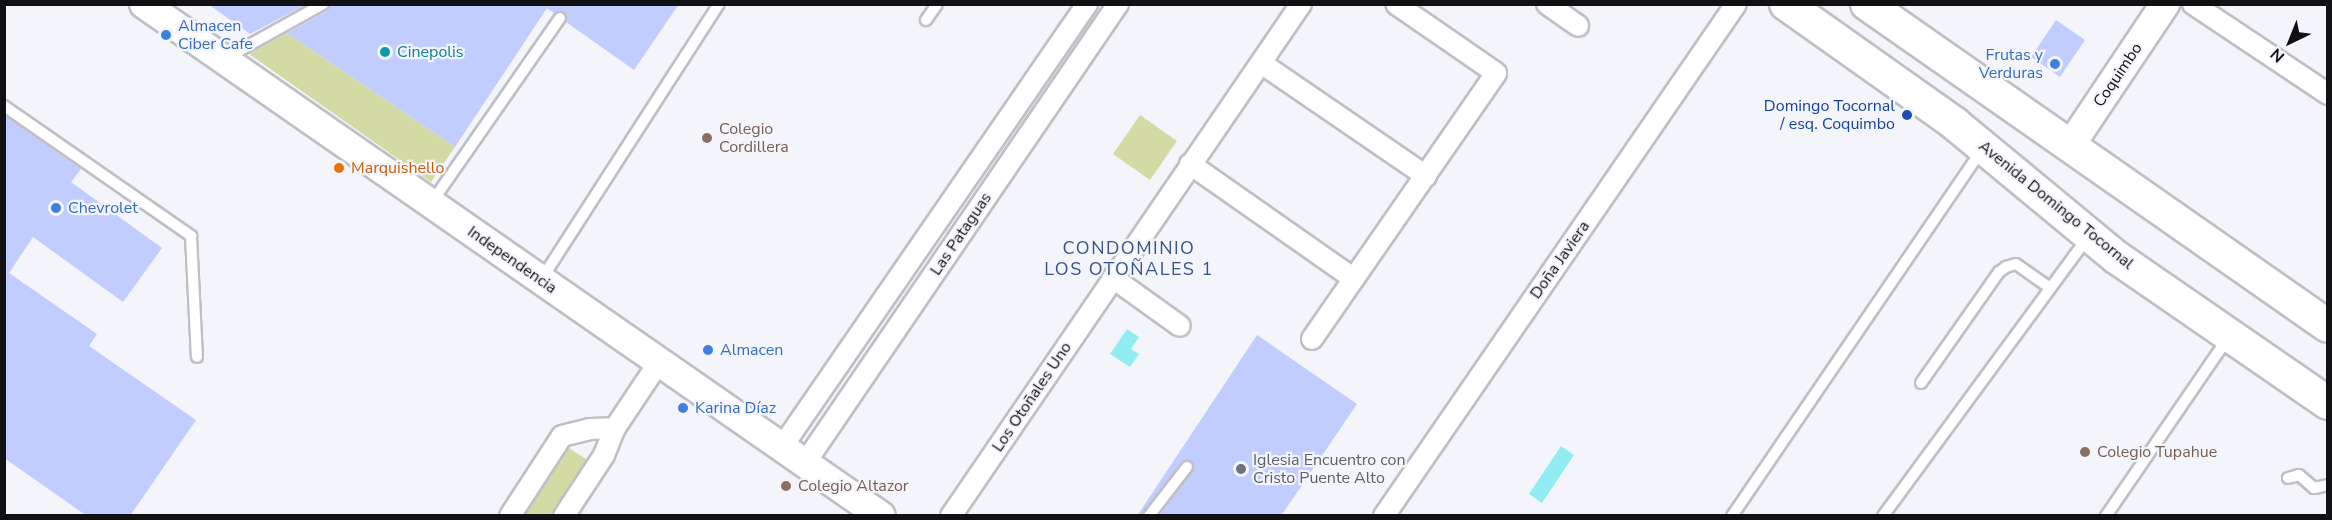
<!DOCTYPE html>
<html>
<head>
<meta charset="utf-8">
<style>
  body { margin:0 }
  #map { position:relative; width:2332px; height:520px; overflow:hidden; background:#f3f5fb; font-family:"Nunito Sans",sans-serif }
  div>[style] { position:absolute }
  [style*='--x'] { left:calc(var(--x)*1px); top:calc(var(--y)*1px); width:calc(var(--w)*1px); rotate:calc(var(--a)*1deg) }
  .green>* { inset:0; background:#d3daa4 }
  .water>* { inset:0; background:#92edf3 }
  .building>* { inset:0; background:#c1cdfe }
  .roads { filter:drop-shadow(2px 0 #bfc0c6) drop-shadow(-2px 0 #bfc0c6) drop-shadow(0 2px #bfc0c6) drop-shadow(0 -2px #bfc0c6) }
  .lane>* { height:10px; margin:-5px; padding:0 5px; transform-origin:5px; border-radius:5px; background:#fff }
  .street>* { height:20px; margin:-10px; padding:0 10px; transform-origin:10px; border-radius:10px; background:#fff }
  .secondary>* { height:28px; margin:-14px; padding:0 14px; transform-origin:14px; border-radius:14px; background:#fff }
  .primary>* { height:32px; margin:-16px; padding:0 16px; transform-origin:16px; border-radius:16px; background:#fff }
  .dots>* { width:16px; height:16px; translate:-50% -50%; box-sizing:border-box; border:3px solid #f3f5fb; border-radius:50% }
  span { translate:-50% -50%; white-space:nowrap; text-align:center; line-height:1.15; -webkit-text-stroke:4.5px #f3f5fb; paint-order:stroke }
  .shop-label { font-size:16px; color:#366cbe }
  .left { translate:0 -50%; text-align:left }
  .right { translate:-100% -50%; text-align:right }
  .culture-label { font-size:16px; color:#0d838f }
  .street-label { font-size:16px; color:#111113 }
  .transit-label { font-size:16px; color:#164399 }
  .education-label { font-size:16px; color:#785e54 }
  .food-label { font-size:16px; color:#c56008 }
  .worship-label { font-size:16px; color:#5b616d }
  .neighbourhood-label { font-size:18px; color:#35548d; letter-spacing:1.5px }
  .frame { position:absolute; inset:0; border:6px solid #111113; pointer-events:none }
  .north { position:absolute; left:2260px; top:12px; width:60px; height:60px; -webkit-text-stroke:4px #f3f5fb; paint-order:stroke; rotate:223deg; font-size:16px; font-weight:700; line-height:24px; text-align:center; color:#111113 }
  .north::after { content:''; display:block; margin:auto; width:21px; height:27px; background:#111113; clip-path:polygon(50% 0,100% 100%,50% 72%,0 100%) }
</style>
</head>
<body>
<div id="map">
  <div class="green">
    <i style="clip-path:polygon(287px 33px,455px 147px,431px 182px,249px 54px)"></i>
    <i style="clip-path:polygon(1140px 115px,1177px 141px,1150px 180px,1113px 154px)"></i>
    <i style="clip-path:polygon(569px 448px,589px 461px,553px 515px,524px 516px)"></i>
  </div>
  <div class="water">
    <i style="clip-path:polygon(1127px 329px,1139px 337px,1131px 349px,1139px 354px,1130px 367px,1110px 354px)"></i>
    <i style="clip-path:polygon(1561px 446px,1574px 455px,1542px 503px,1529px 494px)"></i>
  </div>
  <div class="building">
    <i style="clip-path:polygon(208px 4px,307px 4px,250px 34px)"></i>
    <i style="clip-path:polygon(330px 4px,679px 4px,634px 70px,566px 22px,565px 12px,560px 11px,554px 13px,547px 8px,455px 147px,287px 33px,327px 11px)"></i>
    <i style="clip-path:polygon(2056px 20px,2085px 40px,2060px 77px,2031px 57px)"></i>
    <i style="clip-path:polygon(4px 115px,81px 169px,71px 182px,162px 248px,123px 302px,33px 237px,9px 273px,97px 334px,89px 346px,196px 420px,130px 516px,87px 516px,4px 458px)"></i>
    <i style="clip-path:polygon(1257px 335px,1357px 404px,1281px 516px,1159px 516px,1193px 471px,1194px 464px,1187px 460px,1181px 462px,1142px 516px,1137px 516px)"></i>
  </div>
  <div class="roads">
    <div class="lane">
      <i style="--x:926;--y:20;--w:19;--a:-55"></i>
      <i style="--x:226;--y:58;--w:111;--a:-29.1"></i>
      <i style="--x:4;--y:106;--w:228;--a:34.8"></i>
      <i style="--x:191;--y:236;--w:121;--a:87.2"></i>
      <i style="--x:432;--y:202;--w:224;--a:-55.2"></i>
      <i style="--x:541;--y:280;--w:328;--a:-57.2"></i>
      <i style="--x:1921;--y:383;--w:136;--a:-54.9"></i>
      <i style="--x:1999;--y:272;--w:9;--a:-36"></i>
      <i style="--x:2006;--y:267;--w:10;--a:-17"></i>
      <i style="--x:2016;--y:264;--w:42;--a:35.2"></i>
      <i style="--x:2288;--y:478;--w:11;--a:-15"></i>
      <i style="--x:2299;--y:475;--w:20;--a:41"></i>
      <i style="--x:2314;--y:488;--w:14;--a:-12"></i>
      <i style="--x:1149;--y:516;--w:62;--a:-52.2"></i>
      <i style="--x:1732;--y:516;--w:444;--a:-55.7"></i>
      <i style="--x:1883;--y:516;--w:345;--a:-53.7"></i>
      <i style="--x:2106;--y:516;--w:216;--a:-55.6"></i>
    </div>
    <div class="street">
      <i style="--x:1547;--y:4;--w:38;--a:35"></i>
      <i style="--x:2193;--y:4;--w:162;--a:33.7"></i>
      <i style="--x:1261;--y:63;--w:200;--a:34.4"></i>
      <i style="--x:1190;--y:164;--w:200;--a:35"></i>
      <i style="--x:1113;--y:278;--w:82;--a:35.6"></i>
      <i style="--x:1312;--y:339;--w:323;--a:-55.3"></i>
      <i style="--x:1496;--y:73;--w:121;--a:-145.4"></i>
      <i style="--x:782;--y:447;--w:538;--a:-55.45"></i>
      <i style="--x:805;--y:463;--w:556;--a:-55.71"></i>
      <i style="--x:510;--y:516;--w:95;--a:-57"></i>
      <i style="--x:562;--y:436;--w:29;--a:-14"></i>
      <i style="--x:590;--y:429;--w:25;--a:-2"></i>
      <i style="--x:564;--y:516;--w:73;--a:-56.7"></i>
      <i style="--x:604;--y:455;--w:29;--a:-68"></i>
      <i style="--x:615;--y:428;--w:79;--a:-56.3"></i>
      <i style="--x:951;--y:516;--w:620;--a:-55.64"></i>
      <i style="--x:1384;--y:516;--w:621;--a:-55.49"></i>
    </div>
    <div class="secondary">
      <i style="--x:144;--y:4;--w:897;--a:34.79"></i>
      <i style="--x:2070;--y:146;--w:171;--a:-56.2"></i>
    </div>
    <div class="primary">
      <i style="--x:1786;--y:4;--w:206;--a:35.3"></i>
      <i style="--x:1954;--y:123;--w:210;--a:39.6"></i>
      <i style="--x:2116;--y:257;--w:257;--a:34.6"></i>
      <i style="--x:1867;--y:4;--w:562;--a:34.93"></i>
    </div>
  </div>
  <div class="dots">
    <i style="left:166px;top:35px;background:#3f7fe0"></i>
    <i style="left:385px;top:52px;background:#0f9aa8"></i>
    <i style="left:2055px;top:64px;background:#3f7fe0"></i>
    <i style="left:1907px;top:115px;background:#1a4fb4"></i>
    <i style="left:707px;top:138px;background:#8d6e63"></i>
    <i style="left:339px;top:168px;background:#e8710a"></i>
    <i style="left:56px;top:208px;background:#3f7fe0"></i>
    <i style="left:708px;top:350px;background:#3f7fe0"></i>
    <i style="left:683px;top:408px;background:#3f7fe0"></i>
    <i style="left:2085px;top:452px;background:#8d6e63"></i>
    <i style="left:1241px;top:469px;background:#6b7280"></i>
    <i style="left:786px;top:486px;background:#8d6e63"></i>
  </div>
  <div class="shop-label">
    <span class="left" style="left:178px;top:35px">Almacen<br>Ciber Cafe</span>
    <span class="right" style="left:2043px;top:64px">Frutas y<br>Verduras</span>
    <span class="left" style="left:68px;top:208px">Chevrolet</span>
    <span class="left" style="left:720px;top:350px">Almacen</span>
    <span class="left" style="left:695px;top:408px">Karina Díaz</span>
  </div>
  <div class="culture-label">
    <span class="left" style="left:397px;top:52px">Cinepolis</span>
  </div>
  <div class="street-label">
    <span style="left:2118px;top:75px;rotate:-56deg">Coquimbo</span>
    <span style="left:2056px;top:205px;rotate:39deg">Avenida Domingo Tocornal</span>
    <span style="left:961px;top:234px;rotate:-56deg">Las Pataguas</span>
    <span style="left:512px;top:260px;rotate:35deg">Independencia</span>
    <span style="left:1560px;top:260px;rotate:-55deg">Doña Javiera</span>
    <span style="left:1032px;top:397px;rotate:-56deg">Los Otoñales Uno</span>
  </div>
  <div class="transit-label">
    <span class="right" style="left:1895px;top:115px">Domingo Tocornal<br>/ esq. Coquimbo</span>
  </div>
  <div class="education-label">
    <span class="left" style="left:719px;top:138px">Colegio<br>Cordillera</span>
    <span class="left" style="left:2097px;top:452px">Colegio Tupahue</span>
    <span class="left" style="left:798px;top:486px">Colegio Altazor</span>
  </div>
  <div class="food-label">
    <span class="left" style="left:351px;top:168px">Marquishello</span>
  </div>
  <div class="worship-label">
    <span class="left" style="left:1253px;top:469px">Iglesia Encuentro con<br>Cristo Puente Alto</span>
  </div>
  <div class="neighbourhood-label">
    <span style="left:1129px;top:259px">CONDOMINIO<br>LOS OTOÑALES 1</span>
  </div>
  <div class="frame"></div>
  <div class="north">N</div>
</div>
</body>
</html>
